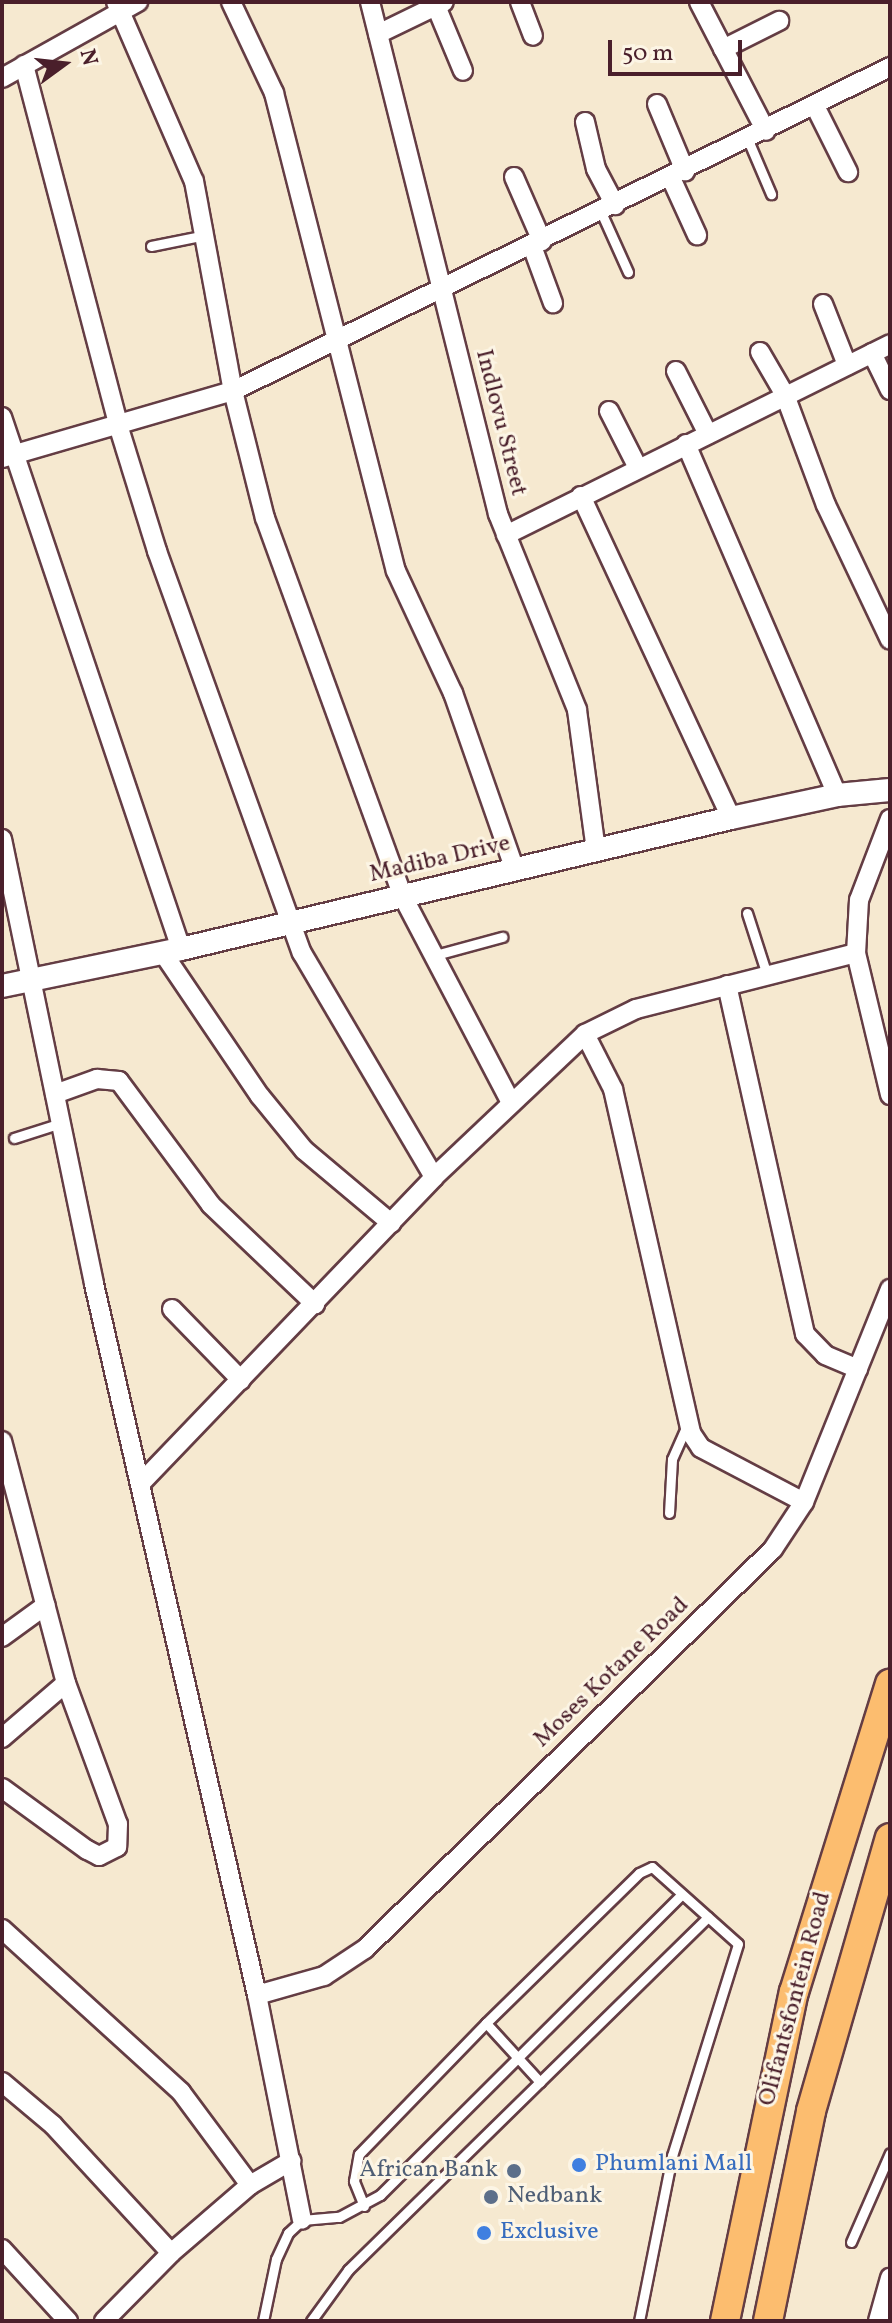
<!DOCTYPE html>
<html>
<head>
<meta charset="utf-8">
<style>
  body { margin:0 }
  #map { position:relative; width:892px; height:2323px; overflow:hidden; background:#f6e9d0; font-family:Vollkorn,serif }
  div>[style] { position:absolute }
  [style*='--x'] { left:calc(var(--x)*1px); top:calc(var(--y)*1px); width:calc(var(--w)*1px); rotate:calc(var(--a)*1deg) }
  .roads { filter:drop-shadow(2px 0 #643d44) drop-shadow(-2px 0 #643d44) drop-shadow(0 2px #643d44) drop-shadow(0 -2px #643d44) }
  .service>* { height:9px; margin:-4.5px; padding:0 4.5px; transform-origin:4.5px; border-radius:4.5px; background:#fff }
  .minor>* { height:18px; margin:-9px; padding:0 9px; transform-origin:9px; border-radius:9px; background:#fff }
  .tertiary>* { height:22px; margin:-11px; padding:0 11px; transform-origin:11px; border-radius:11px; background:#fff }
  .primary>* { height:28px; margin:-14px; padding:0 14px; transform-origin:14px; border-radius:14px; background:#fcbd6f }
  .dots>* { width:22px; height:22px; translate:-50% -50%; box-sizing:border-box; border:4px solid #fcf5e5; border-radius:50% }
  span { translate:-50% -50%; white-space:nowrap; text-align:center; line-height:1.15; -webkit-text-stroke:6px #fcf5e5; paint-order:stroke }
  .street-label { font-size:24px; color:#4a1f2b }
  .shop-label { font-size:24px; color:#366cbe }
  .left { translate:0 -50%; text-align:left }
  .service-label { font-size:24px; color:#4e5e75 }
  .right { translate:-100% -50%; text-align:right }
  .frame { position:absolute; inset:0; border:4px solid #4a1f2b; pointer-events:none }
  .north { position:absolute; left:24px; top:24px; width:80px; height:80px; -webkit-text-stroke:6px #fcf5e5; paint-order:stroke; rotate:75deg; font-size:22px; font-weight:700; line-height:32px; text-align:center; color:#4a1f2b }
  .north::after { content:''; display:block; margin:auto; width:28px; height:36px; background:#4a1f2b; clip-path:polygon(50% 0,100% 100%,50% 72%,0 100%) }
  .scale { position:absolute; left:608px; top:40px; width:134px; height:36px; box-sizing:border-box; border:4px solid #4a1f2b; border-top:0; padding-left:10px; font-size:24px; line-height:28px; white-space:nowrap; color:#4a1f2b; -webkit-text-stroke:6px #fcf5e5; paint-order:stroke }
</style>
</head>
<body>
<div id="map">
  <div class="roads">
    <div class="service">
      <i style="--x:748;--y:140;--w:59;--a:66.9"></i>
      <i style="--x:601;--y:212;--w:66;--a:65.8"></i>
      <i style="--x:151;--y:246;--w:55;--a:-11.5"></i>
      <i style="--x:747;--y:913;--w:65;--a:72.1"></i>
      <i style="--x:432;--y:956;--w:73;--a:-15.2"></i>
      <i style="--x:14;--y:1138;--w:49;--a:-17.7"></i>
      <i style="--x:669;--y:1513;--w:54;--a:-86.8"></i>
      <i style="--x:672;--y:1459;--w:34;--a:-66"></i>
      <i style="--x:540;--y:2082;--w:80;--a:-132.5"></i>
      <i style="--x:486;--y:2023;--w:214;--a:-44.4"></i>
      <i style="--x:639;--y:1873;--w:14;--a:-25"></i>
      <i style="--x:652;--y:1867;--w:115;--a:41.8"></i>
      <i style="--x:738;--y:1944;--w:222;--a:107.3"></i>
      <i style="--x:672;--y:2156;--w:168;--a:101.3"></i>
      <i style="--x:364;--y:2206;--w:27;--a:-112"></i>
      <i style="--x:354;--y:2181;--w:27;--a:-80"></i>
      <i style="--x:359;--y:2154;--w:182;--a:-45.9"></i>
      <i style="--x:851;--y:2242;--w:97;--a:-66.3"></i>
      <i style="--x:263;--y:2321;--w:63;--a:-78.2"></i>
      <i style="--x:276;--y:2259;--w:29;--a:-65"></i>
      <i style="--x:288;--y:2233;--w:19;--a:-43"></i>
      <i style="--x:302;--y:2220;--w:37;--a:-5"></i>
      <i style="--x:339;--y:2217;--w:47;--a:-28.2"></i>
      <i style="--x:380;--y:2195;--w:425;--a:-44.9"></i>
      <i style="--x:311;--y:2321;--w:63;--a:-54"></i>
      <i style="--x:348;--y:2270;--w:504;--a:-44.44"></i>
    </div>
    <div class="minor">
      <i style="--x:116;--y:2;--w:195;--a:66.5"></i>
      <i style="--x:194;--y:181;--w:214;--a:79.5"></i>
      <i style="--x:233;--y:391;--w:131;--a:75.9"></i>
      <i style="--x:265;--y:518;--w:401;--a:70"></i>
      <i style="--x:402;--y:895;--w:235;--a:62.3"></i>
      <i style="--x:231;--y:2;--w:101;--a:64.7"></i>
      <i style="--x:274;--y:93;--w:493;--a:75.7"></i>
      <i style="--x:396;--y:571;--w:135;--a:65"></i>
      <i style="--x:453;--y:693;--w:188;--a:70.7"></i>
      <i style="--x:370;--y:2;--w:528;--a:75.96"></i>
      <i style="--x:498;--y:514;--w:211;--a:68"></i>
      <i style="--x:577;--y:710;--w:141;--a:82.3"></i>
      <i style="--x:520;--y:2;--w:36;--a:69"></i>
      <i style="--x:699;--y:2;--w:145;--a:62.6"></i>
      <i style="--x:436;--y:6;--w:70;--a:67.4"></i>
      <i style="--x:378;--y:34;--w:73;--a:-25.9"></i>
      <i style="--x:723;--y:49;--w:63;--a:-26.6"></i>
      <i style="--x:24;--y:65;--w:375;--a:75.3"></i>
      <i style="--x:119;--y:428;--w:129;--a:72.8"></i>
      <i style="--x:157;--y:551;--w:427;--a:70.2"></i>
      <i style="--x:302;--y:953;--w:260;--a:59.5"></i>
      <i style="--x:2;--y:78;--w:156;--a:-29.2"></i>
      <i style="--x:657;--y:104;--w:73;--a:67.3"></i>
      <i style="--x:815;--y:106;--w:74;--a:63.4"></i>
      <i style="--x:585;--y:122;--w:48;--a:76.8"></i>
      <i style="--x:596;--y:169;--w:41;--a:62.2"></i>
      <i style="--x:514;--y:177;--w:70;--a:66.4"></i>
      <i style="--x:671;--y:178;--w:63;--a:65.5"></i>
      <i style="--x:532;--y:246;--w:61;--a:69.8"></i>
      <i style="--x:823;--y:304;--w:66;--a:68.5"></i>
      <i style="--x:760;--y:352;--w:50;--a:59.8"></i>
      <i style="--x:785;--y:395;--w:117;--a:69.6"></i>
      <i style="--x:826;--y:505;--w:149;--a:64.6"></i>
      <i style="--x:872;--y:353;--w:41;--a:64.1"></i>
      <i style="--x:676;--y:371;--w:71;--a:63.1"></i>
      <i style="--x:609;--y:411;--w:64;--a:63"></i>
      <i style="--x:2;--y:417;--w:561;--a:71.4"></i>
      <i style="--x:686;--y:444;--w:382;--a:66.7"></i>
      <i style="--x:2;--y:458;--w:241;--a:-16.2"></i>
      <i style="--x:233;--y:391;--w:733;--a:-26.25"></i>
      <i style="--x:581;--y:496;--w:355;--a:65"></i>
      <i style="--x:506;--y:535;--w:429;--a:-26.4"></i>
      <i style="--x:890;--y:819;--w:87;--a:110.9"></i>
      <i style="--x:859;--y:900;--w:53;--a:93.2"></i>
      <i style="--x:856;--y:953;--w:146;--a:76.5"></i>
      <i style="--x:2;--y:839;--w:454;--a:78.3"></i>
      <i style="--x:94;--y:1284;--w:729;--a:77.09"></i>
      <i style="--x:257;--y:1995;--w:229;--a:78.7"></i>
      <i style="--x:163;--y:953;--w:173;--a:55.9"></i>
      <i style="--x:260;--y:1096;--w:70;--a:50.8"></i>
      <i style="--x:304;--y:1150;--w:114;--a:40"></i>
      <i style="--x:727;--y:985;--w:358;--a:77.4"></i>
      <i style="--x:805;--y:1334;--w:29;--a:46"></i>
      <i style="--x:825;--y:1355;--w:36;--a:23"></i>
      <i style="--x:585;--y:1034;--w:62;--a:63"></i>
      <i style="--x:613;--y:1089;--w:353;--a:77.2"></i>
      <i style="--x:691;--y:1433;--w:18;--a:56"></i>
      <i style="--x:701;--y:1448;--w:116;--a:27.7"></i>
      <i style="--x:55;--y:1094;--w:45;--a:-19.7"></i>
      <i style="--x:97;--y:1079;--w:22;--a:5"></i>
      <i style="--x:119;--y:1081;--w:154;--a:53.4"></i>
      <i style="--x:211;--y:1205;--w:144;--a:43.6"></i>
      <i style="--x:172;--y:1309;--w:99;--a:45.8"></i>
      <i style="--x:2;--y:1441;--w:250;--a:75.2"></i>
      <i style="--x:66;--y:1683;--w:150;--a:69.8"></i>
      <i style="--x:118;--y:1824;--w:23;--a:92"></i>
      <i style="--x:117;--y:1847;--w:20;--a:153"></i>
      <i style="--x:99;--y:1856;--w:13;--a:-153"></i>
      <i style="--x:87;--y:1850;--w:105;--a:-143.9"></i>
      <i style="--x:141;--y:1483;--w:424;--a:-46.2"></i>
      <i style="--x:434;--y:1177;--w:208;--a:-43.4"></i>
      <i style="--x:585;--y:1034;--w:57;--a:-26.1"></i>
      <i style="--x:636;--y:1009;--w:227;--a:-14.3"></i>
      <i style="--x:2;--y:1637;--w:54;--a:-36"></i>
      <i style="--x:2;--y:1738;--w:84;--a:-40.7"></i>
      <i style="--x:2;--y:1929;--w:242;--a:42.3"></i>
      <i style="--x:181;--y:2092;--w:116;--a:53.4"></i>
      <i style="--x:257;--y:1995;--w:70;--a:-15.8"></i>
      <i style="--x:324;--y:1976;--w:49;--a:-33.4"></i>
      <i style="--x:365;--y:1949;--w:571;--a:-44.43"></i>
      <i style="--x:773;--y:1549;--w:56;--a:-56.6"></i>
      <i style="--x:804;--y:1502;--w:230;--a:-68"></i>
      <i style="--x:2;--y:2082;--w:67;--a:40.1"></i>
      <i style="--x:53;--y:2125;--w:174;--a:47.3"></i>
      <i style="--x:2;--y:2249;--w:98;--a:47.5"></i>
      <i style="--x:104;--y:2321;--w:95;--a:-45.4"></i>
      <i style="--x:171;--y:2253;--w:104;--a:-40.7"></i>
      <i style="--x:250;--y:2185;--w:48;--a:-30.3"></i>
      <i style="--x:878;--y:2321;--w:45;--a:-74.4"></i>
    </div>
    <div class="tertiary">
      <i style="--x:2;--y:986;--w:183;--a:-11.7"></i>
      <i style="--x:181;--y:949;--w:565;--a:-13.4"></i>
      <i style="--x:731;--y:818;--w:108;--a:-12.2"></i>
      <i style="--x:837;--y:795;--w:53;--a:-5.4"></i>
    </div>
    <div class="primary">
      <i style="--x:725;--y:2321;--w:336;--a:-78.2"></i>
      <i style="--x:794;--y:1992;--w:323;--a:-72.7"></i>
      <i style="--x:768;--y:2321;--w:214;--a:-78.4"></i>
      <i style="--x:811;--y:2111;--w:284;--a:-73.9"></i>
    </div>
  </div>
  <div class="dots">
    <i style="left:579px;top:2165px;background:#3f7fe0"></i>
    <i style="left:514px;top:2171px;background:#5c6f8a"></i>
    <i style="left:491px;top:2197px;background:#5c6f8a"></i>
    <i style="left:484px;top:2233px;background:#3f7fe0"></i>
  </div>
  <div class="street-label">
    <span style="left:500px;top:423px;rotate:76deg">Indlovu Street</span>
    <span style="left:440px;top:860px;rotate:-13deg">Madiba Drive</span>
    <span style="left:612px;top:1673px;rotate:-44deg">Moses Kotane Road</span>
    <span style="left:796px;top:1999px;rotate:-75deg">Olifantsfontein Road</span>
  </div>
  <div class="shop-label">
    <span class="left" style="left:595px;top:2165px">Phumlani Mall</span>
    <span class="left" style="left:500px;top:2233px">Exclusive</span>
  </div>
  <div class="service-label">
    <span class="right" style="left:498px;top:2171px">African Bank</span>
    <span class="left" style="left:507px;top:2197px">Nedbank</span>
  </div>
  <div class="frame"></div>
  <div class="north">N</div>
  <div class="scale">50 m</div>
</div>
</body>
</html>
